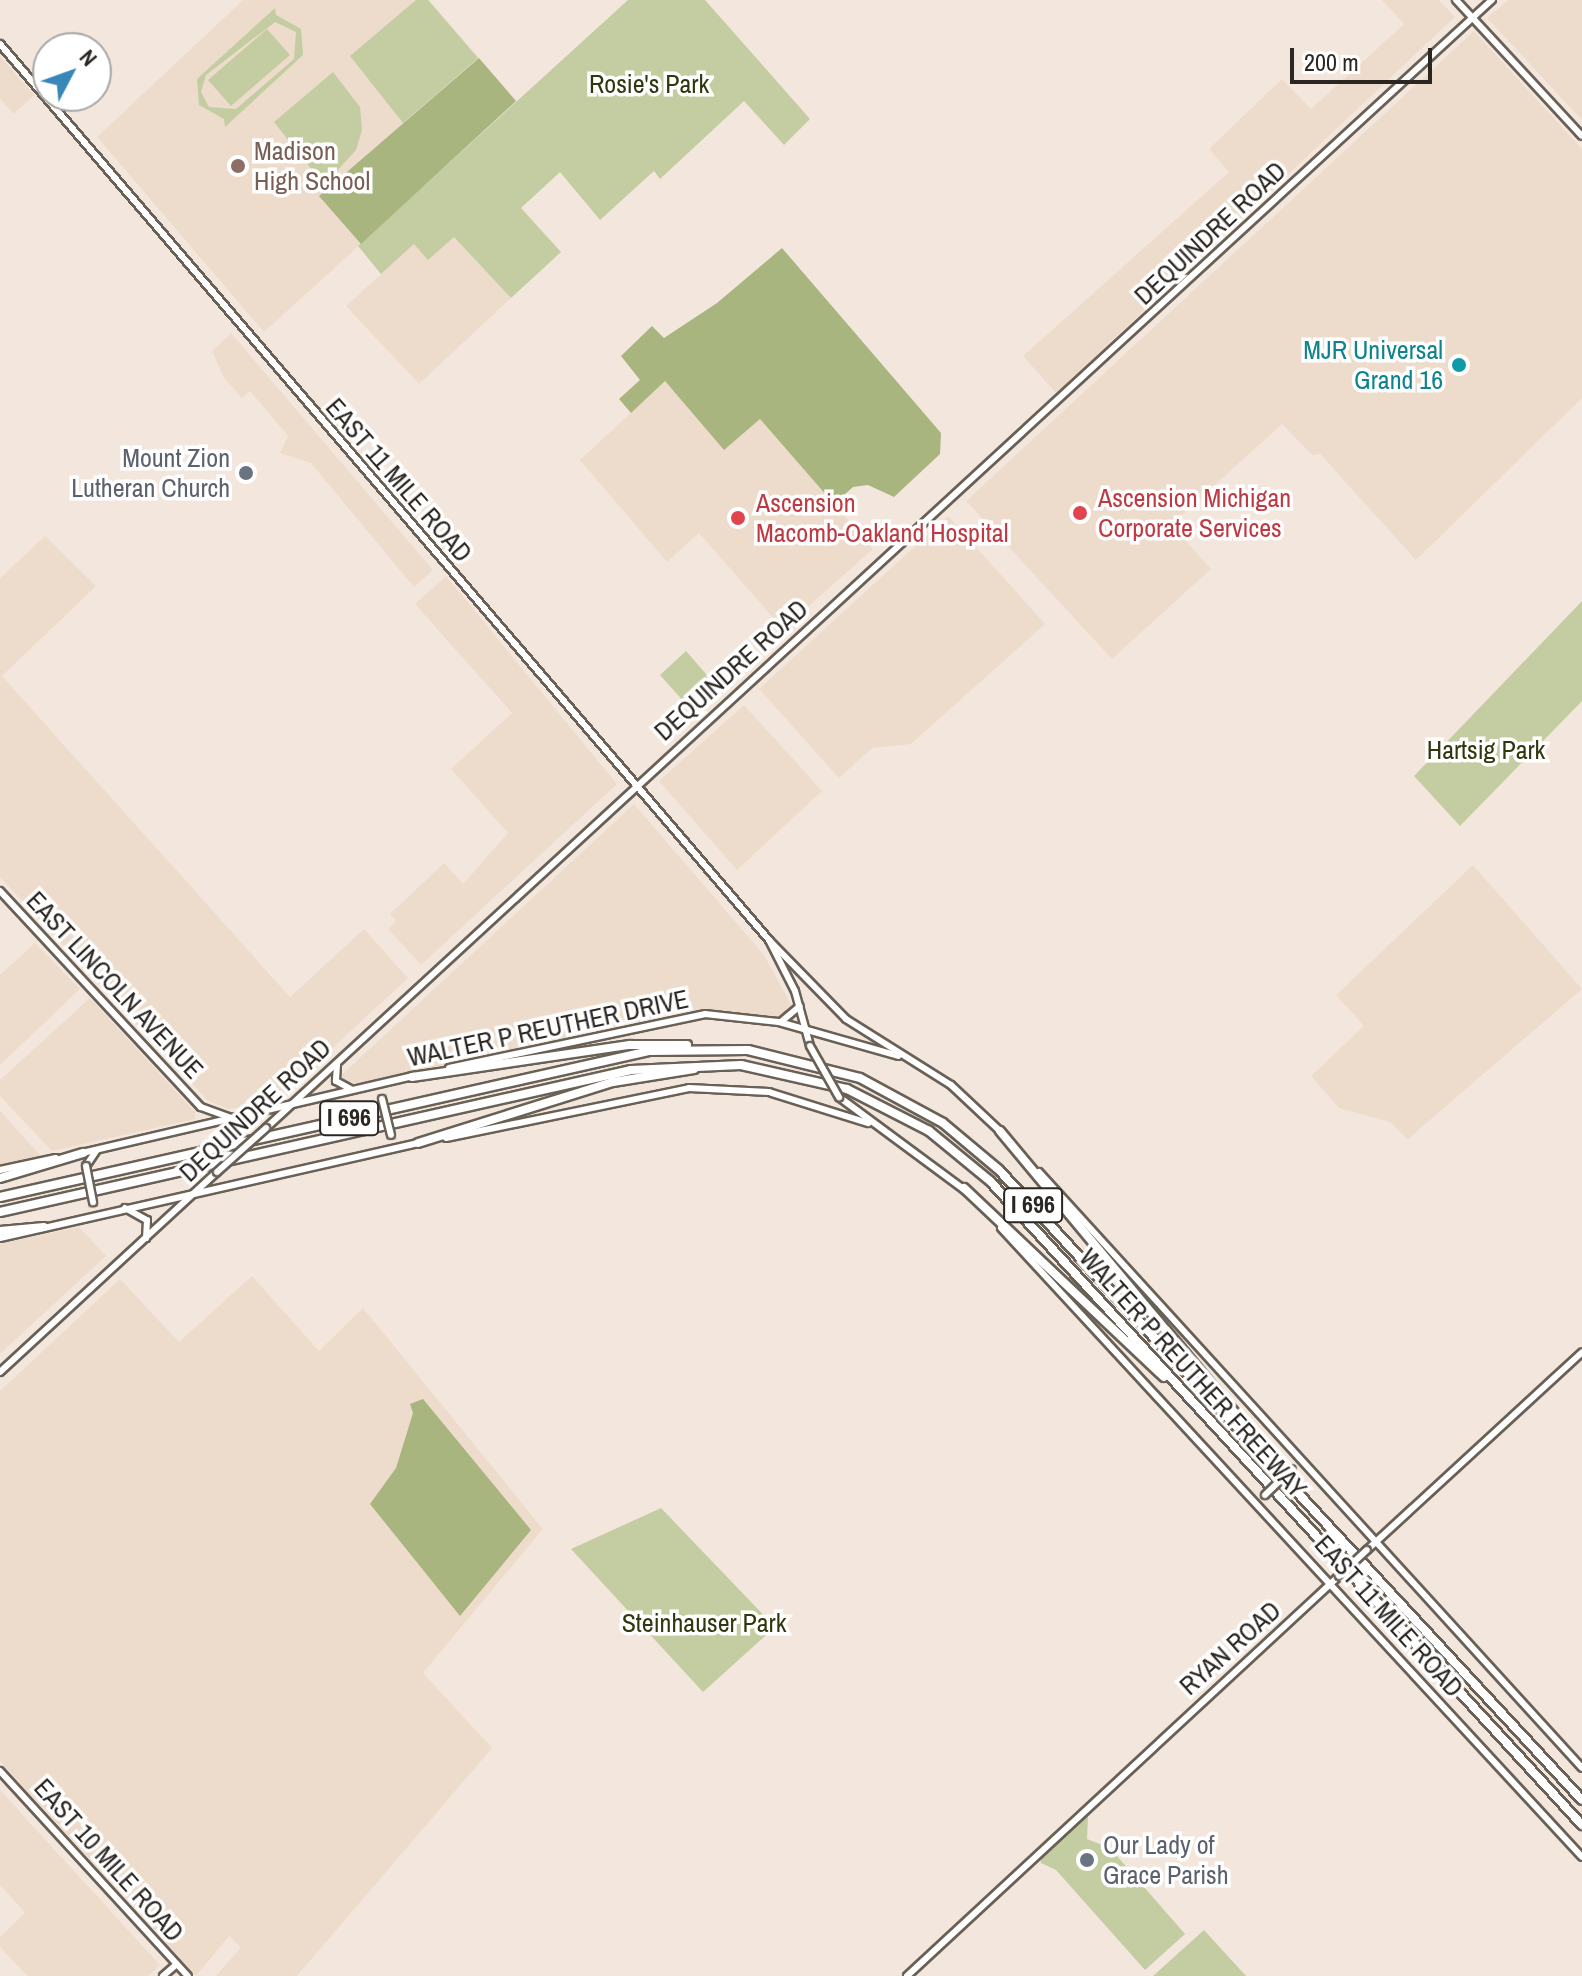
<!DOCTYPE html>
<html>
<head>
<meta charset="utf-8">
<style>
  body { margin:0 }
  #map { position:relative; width:1582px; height:1976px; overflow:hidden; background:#f3e7dd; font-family:"Archivo Narrow",sans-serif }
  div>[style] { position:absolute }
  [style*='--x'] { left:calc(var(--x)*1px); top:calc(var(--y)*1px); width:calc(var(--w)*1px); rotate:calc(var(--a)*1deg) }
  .built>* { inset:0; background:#eddccb }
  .green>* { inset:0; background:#c3cda1 }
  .forest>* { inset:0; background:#a9b57f }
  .roads { filter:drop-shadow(2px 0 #696056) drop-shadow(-2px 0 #696056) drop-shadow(0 2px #696056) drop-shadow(0 -2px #696056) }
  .secondary>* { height:6px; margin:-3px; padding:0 3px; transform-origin:3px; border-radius:3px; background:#fff }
  .highway>* { height:8px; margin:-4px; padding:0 4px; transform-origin:4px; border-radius:4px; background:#fff }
  .bridges { filter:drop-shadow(2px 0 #696056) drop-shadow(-2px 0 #696056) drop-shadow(0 2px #696056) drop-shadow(0 -2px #696056) }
  .secondary-bridge>* { height:6px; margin:-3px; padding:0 3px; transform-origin:3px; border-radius:3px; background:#fff }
  .dots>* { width:22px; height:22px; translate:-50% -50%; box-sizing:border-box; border:4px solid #fff; border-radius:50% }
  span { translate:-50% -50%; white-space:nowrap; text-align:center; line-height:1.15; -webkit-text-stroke:7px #fff; paint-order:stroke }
  .shield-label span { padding:2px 6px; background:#fff; border:2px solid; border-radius:6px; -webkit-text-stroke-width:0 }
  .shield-label { font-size:24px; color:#2b2622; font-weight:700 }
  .park-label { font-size:26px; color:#30370d }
  .education-label { font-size:26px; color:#785e54 }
  .left { translate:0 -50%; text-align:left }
  .street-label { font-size:26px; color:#2b2622 }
  .culture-label { font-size:26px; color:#0d838f }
  .right { translate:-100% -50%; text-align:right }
  .worship-label { font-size:26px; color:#5b616d }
  .health-label { font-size:26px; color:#be3a42 }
  .north { position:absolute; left:32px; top:32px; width:80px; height:80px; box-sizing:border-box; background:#fff; border:2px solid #aaa8a7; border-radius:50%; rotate:49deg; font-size:22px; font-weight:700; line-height:32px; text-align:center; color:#2b2622 }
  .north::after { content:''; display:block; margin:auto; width:28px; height:36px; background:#3887b9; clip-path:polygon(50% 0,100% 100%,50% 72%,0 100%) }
  .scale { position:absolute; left:1290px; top:48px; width:142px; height:36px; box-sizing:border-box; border:4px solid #2b2622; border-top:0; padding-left:10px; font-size:24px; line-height:28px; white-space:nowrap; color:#2b2622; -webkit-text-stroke:6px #fff; paint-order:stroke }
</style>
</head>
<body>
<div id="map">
  <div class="built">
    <i style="clip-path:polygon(243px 0,429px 0,479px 58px,320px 195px,361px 244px,264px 332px,97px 137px)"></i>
    <i style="clip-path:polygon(1382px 0,1439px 0,1455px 17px,1056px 393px,1023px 356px,1229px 172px,1209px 149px,1282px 79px,1311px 109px,1404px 24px)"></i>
    <i style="clip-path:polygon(1508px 0,1582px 0,1582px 120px,1487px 18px)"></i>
    <i style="clip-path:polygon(1474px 31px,1582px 149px,1582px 398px,1416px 560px,1320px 454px,1312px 455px,1282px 424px,1171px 525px,1211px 569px,1112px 659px,966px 501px)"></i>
    <i style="clip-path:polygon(0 56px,34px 95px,14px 114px,0 99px)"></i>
    <i style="clip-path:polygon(454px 237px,511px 298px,419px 384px,346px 306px,414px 244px)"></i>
    <i style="clip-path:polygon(231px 333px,433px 570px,414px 587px,311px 463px,280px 453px,288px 436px,250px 391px,242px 398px,224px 378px,212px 351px)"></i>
    <i style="clip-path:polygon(665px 381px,724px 449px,760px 418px,873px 549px,783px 629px,699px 533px,667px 562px,580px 460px)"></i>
    <i style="clip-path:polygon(948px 516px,1045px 624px,911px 744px,872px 748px,839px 778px,759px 689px)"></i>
    <i style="clip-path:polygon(45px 536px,96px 586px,2px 676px,290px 997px,364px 929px,408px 978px,274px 1102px,229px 1109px,208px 1101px,0 877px,0 578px)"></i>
    <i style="clip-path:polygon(446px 576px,617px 784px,421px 965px,388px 929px,396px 921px,390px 914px,444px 863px,463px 884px,508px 833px,451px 769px,512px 713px,415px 604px)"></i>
    <i style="clip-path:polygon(744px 705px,822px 791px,737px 870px,659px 781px)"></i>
    <i style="clip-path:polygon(634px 804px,764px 955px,794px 1010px,781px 1019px,727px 1011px,675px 1015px,361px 1085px,338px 1078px)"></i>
    <i style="clip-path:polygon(1473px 865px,1582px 989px,1408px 1139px,1390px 1122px,1339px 1108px,1311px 1076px,1364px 1026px,1336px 995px)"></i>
    <i style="clip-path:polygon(35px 943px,80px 989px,0 1065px,0 975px)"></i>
    <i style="clip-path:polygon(90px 998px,195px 1112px,195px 1119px,52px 1151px,0 1096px,0 1080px)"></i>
    <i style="clip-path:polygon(0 1111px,42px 1157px,0 1167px)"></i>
    <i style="clip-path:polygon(79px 1227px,106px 1256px,0 1354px,0 1244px)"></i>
    <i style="clip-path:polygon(252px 1276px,319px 1351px,363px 1308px,543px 1529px,423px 1673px,492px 1748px,297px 1976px,216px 1976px,241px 1947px,229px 1936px,196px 1976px,0 1761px,0 1391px,120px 1279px,179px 1342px)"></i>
    <i style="clip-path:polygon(0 1790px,160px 1965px,148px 1976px,27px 1976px,0 1947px,0 1937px,25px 1913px,0 1885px)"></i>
  </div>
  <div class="green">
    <i style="clip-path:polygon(416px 0,428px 0,478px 58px,403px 123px,350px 56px)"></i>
    <i style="clip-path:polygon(628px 0,705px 0,810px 119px,784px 145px,744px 101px,660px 179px,654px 171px,600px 220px,560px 172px,521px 208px,561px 252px,511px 298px,454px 237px,428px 260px,414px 244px,381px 274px,358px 246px)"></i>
    <i style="clip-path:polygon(evenodd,275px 8px,276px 15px,301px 29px,303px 55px,225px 127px,224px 119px,199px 105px,197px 79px,275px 8px,275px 22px,296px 32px,294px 59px,236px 109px,209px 107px,201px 92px,206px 75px,275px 22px)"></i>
    <i style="clip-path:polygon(267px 29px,290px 55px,231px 106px,208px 80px)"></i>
    <i style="clip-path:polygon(333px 72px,360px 107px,362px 130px,356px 150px,324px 185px,274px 122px)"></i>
    <i style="clip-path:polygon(1582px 601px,1582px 701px,1460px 826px,1414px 776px)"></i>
    <i style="clip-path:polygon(686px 651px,720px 690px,694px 713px,660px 675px)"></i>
    <i style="clip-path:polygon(661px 1508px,775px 1627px,703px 1692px,571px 1549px)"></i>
    <i style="clip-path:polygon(1088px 1816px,1087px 1839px,1110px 1848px,1185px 1934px,1145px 1970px,1056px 1870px,1041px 1863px,1040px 1857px)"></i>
    <i style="clip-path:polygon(1204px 1930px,1246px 1976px,1153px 1976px)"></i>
  </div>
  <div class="forest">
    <i style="clip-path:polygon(479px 58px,516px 101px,361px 244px,319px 196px)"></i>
    <i style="clip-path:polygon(782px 248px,941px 433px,940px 454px,894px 497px,868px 485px,853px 487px,834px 504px,760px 419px,724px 450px,665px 381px,631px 413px,619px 399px,640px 380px,621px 356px,652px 326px,664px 338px,717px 303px)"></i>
    <i style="clip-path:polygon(423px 1399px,531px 1530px,460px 1616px,370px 1504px,396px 1468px,413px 1413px,410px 1404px)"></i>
  </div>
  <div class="roads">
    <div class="secondary">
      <i style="--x:1456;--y:0;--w:185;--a:47.2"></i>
      <i style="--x:0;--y:44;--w:1181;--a:49.36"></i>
      <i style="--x:769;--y:940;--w:110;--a:45.7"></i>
      <i style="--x:846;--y:1019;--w:124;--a:32.2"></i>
      <i style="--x:951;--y:1085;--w:69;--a:43.2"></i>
      <i style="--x:0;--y:891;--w:295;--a:47.1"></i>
      <i style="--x:201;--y:1107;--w:33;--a:20"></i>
      <i style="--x:769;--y:940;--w:57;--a:63"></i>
      <i style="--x:795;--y:991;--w:57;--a:74.7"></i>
      <i style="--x:782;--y:1021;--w:23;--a:-40"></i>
      <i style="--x:337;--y:1065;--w:16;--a:94"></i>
      <i style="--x:336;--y:1081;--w:18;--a:29"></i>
      <i style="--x:449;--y:1068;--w:262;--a:-11.9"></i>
      <i style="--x:705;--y:1014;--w:74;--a:6.2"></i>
      <i style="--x:779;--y:1022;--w:124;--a:15.9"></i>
      <i style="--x:839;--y:1097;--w:158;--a:36.5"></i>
      <i style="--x:266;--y:1128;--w:1666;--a:-42.62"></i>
      <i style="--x:446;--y:1138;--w:248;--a:-11.6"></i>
      <i style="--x:689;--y:1088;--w:80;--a:2.9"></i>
      <i style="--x:769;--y:1092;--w:104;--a:17.4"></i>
      <i style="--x:82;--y:1153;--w:341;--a:-13.1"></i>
      <i style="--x:86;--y:1166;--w:18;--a:-56"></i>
      <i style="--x:0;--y:1170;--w:57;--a:-12.1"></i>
      <i style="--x:1039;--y:1172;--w:806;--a:47.66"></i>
      <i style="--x:125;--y:1208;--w:25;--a:29"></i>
      <i style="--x:147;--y:1220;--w:18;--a:93"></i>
      <i style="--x:1001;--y:1228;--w:856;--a:47.27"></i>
      <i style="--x:0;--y:1238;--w:430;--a:-12.8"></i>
      <i style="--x:0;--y:1372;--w:295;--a:-42.7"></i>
      <i style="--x:1367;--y:1550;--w:292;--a:-42.6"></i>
      <i style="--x:0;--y:1771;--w:278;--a:47.5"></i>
      <i style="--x:163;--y:1976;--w:18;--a:-41"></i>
      <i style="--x:907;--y:1976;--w:589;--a:-42.8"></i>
    </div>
    <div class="highway">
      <i style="--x:412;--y:1077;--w:220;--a:-8.4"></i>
      <i style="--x:630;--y:1045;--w:57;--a:0"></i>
      <i style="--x:1000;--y:1131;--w:392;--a:50.2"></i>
      <i style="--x:418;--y:1143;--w:204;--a:-17.4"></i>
      <i style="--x:613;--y:1082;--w:82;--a:-9.1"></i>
      <i style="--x:0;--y:1178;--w:87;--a:-16.8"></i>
      <i style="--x:964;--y:1188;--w:275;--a:43.4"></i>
      <i style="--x:0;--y:1197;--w:665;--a:-12.68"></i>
      <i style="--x:649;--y:1051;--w:99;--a:-0.6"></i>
      <i style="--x:748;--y:1050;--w:115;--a:14"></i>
      <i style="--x:860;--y:1078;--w:94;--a:28.5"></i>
      <i style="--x:943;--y:1123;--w:73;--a:40"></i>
      <i style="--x:999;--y:1170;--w:858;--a:47.22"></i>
      <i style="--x:0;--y:1212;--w:647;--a:-12.68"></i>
      <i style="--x:631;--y:1070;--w:110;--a:-2.6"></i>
      <i style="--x:741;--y:1065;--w:109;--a:12.8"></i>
      <i style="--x:847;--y:1089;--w:92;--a:27.1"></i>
      <i style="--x:929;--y:1131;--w:79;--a:39.3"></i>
      <i style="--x:990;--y:1181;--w:875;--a:47.41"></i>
      <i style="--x:0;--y:1231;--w:44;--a:-5.2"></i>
    </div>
  </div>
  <div class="bridges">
    <div class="secondary-bridge">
      <i style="--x:810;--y:1046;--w:59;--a:60.4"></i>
      <i style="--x:382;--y:1099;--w:37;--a:76"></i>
      <i style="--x:86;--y:1166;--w:37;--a:79"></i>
      <i style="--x:217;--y:1172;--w:66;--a:-41.9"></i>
      <i style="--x:1265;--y:1495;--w:37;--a:-44"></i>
      <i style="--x:1339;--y:1576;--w:38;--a:-43"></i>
    </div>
  </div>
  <div class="dots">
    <i style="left:238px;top:166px;background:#8d6e63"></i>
    <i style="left:1459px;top:365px;background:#0f9aa8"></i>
    <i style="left:246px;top:473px;background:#6b7280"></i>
    <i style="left:1080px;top:513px;background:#e0444e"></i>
    <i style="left:738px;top:518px;background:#e0444e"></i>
    <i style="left:1087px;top:1860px;background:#6b7280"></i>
  </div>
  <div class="shield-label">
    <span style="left:349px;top:1118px">I 696</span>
    <span style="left:1033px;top:1205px">I 696</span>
  </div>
  <div class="park-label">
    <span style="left:649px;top:84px">Rosie's Park</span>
    <span style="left:1486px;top:750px">Hartsig Park</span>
    <span style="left:704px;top:1623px">Steinhauser Park</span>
  </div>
  <div class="education-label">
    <span class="left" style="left:254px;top:166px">Madison<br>High School</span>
  </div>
  <div class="street-label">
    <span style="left:1210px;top:233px;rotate:-43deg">DEQUINDRE ROAD</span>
    <span style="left:399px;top:480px;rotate:49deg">EAST 11 MILE ROAD</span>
    <span style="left:731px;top:670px;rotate:-42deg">DEQUINDRE ROAD</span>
    <span style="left:115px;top:985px;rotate:47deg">EAST LINCOLN AVENUE</span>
    <span style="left:548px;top:1028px;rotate:-12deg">WALTER P REUTHER DRIVE</span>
    <span style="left:255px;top:1110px;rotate:-43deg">DEQUINDRE ROAD</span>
    <span style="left:1193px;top:1373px;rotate:48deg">WALTER P REUTHER FREEWAY</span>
    <span style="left:1389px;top:1616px;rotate:48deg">EAST 11 MILE ROAD</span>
    <span style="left:1230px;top:1648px;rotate:-42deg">RYAN ROAD</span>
    <span style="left:109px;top:1860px;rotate:48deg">EAST 10 MILE ROAD</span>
  </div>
  <div class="culture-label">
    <span class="right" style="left:1443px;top:365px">MJR Universal<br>Grand 16</span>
  </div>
  <div class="worship-label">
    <span class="right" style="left:230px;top:473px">Mount Zion<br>Lutheran Church</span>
    <span class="left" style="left:1103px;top:1860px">Our Lady of<br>Grace Parish</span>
  </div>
  <div class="health-label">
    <span class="left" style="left:1098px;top:513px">Ascension Michigan<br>Corporate Services</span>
    <span class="left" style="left:756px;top:518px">Ascension<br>Macomb-Oakland Hospital</span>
  </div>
  <div class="north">N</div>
  <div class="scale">200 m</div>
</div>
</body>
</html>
